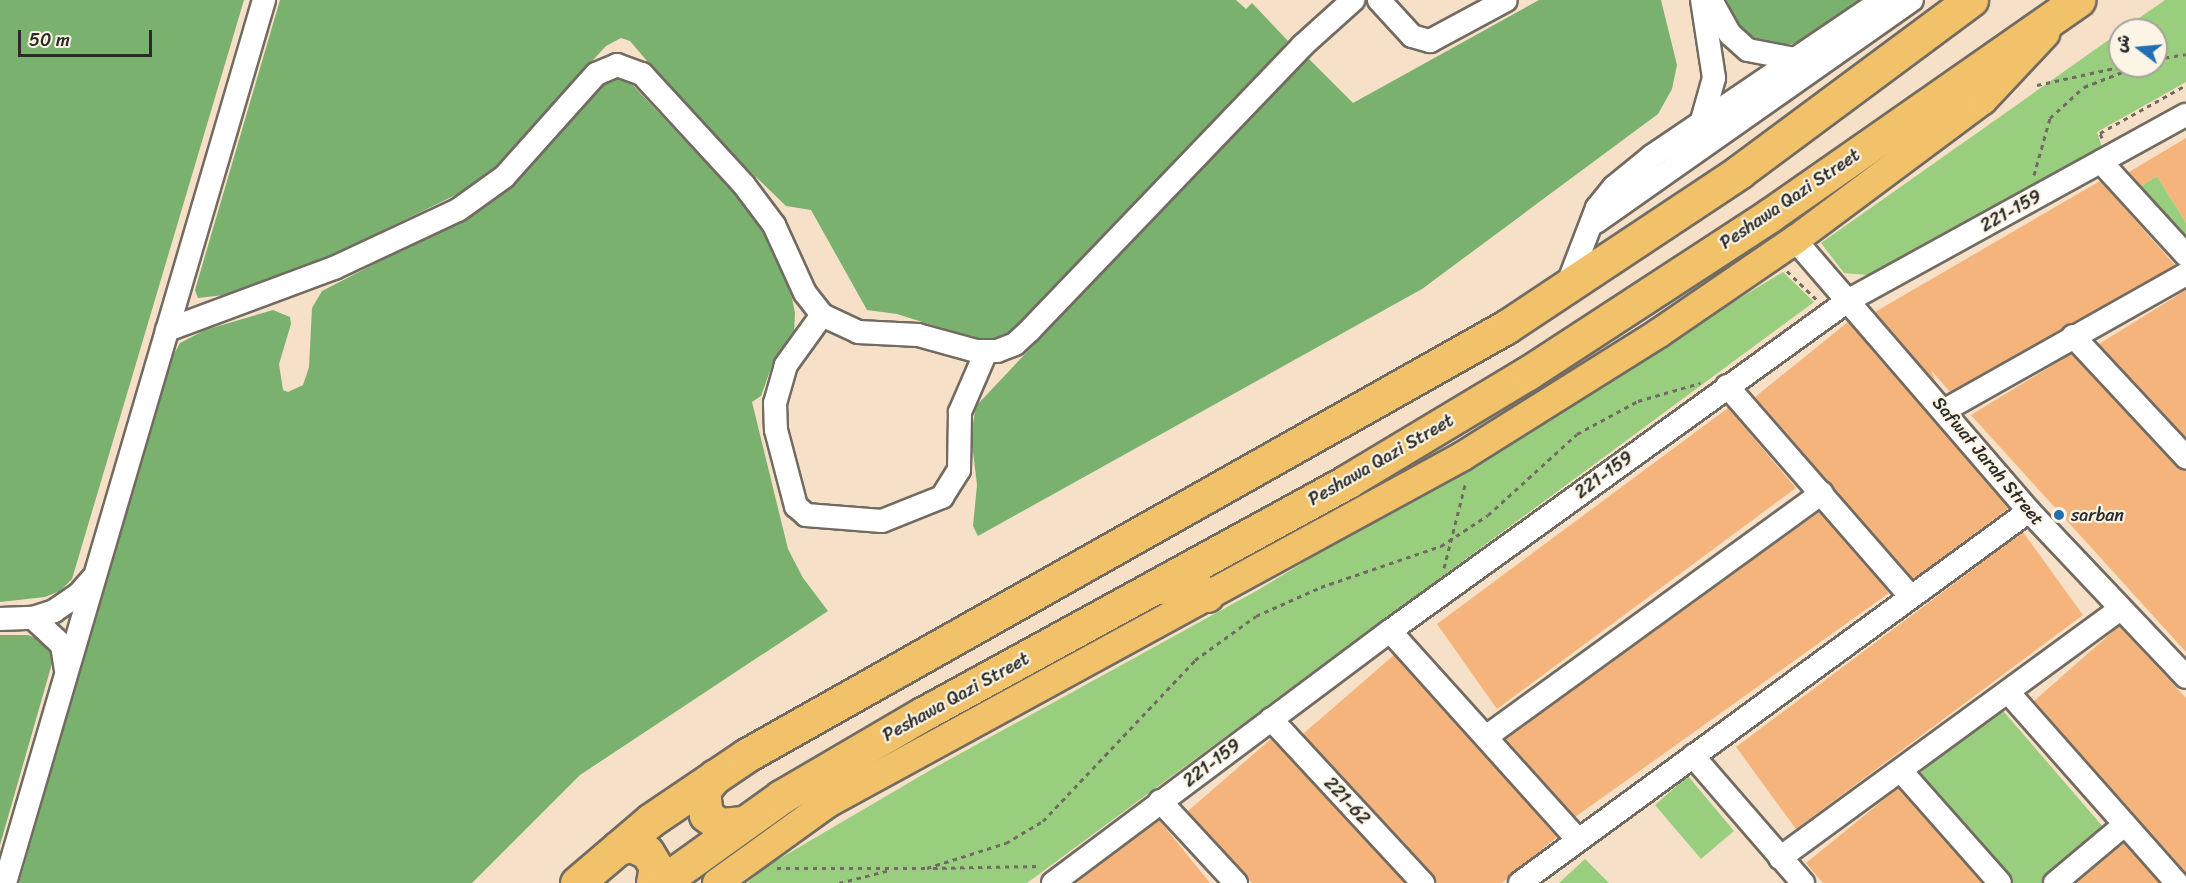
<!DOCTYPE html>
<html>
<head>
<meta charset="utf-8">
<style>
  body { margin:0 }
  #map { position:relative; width:2186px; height:883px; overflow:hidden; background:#f6e1c8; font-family:Sriracha,"Playpen Sans Arabic",sans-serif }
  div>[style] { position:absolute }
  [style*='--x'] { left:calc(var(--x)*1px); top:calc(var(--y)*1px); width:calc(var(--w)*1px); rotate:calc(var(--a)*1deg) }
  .green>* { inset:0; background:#99ce7f }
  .forest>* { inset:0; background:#7ab16e }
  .building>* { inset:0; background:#f5b47b }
  .path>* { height:3px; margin-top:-1.5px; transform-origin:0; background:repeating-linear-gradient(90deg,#726b62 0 4.5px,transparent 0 9px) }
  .roads { filter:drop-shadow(2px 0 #726b62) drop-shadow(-2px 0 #726b62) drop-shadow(0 2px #726b62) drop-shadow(0 -2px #726b62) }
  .minor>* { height:22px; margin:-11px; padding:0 11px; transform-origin:11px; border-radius:11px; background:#fff }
  .major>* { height:28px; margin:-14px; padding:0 14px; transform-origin:14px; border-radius:14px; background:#f2c26a }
  .highway>* { height:33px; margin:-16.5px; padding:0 16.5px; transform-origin:16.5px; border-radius:16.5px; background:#f2c26a }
  .dots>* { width:16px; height:16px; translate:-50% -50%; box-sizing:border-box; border:3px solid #fcf5e5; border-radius:50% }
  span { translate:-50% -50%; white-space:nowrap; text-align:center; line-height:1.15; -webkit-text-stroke:4.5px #fcf5e5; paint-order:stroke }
  .street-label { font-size:18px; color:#2b2b2b }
  .poi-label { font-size:18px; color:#2b2b2b }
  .left { translate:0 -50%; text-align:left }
  .north { position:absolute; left:2108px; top:18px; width:60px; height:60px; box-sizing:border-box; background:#fcf5e5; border:2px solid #a8a49b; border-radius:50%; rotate:286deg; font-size:16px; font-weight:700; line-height:24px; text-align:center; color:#2b2b2b }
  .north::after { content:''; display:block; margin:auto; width:21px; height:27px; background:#1f6fb2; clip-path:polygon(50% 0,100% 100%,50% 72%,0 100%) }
  .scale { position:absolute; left:18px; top:30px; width:134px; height:27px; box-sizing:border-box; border:3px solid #2b2b2b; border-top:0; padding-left:8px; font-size:18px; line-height:21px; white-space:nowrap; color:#2b2b2b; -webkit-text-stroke:4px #fcf5e5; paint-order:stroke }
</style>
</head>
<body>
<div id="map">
  <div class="green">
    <i style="clip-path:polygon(2165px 0,2186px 0,2186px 82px,2097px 132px,2103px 150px,1879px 276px,1844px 273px,1821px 243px,2120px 32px,2120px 66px,2156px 66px,2156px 30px,2122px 30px)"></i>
    <i style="clip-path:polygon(2157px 176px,2186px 223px,2186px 249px,2136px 189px)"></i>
    <i style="clip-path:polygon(1783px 272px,1814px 302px,1027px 883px,747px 883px,767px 866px,934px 768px,1258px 590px)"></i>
    <i style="clip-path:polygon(1998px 705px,2104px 828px,2041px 883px,2011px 883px,1918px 775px)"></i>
    <i style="clip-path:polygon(1688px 776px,1734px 831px,1701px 859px,1655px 805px)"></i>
    <i style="clip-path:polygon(1585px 859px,1609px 883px,1559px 883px)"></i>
  </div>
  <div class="forest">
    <i style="clip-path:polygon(0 0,244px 0,72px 579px,60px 591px,45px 597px,0 602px)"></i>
    <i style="clip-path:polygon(280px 0,1236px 0,1246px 9px,1252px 3px,1288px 41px,1190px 151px,1013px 333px,985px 342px,897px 314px,867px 310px,811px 210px,786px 206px,698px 121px,630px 41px,621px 38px,606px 46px,480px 183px,304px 269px,233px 294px,198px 298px,195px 290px)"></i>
    <i style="clip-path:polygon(1539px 0,1661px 0,1677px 65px,1672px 89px,1658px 114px,1422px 289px,978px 536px,973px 526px,977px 485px,971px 435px,976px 406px,1306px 56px,1353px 103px)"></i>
    <i style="clip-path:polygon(1727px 0,1869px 0,1795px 43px,1780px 47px,1742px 37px)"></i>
    <i style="clip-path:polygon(613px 78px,627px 79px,749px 209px,787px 273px,795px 313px,794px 334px,775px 357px,761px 396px,752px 402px,788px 549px,803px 578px,828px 611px,580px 775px,472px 883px,19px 883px,170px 361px,180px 343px,205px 330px,273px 310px,290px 317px,291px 324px,279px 364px,283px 390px,288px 392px,303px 385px,309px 367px,312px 308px,322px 291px,487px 206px,567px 126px,598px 89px)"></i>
    <i style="clip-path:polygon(0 635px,28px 635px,46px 642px,53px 660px,0 845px)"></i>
  </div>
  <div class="building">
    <i style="clip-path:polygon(2186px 138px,2186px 223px,2157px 176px,2141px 186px,2129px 172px)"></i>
    <i style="clip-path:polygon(2100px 181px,2175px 265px,1950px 392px,1931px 370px,1936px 383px,1875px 312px)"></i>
    <i style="clip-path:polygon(2186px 290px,2186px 437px,2099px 344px)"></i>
    <i style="clip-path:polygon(1848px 322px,2009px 508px,1913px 579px,1755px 397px)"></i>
    <i style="clip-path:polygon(2071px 354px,2176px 466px,2186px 470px,2186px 652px,1971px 415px)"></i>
    <i style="clip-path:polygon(1728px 408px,1796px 488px,1497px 709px,1437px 624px)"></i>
    <i style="clip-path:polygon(1819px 512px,1889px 593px,1575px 817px,1506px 739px)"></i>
    <i style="clip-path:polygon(2023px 532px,2083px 615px,1796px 829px,1736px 747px)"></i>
    <i style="clip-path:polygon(2119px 626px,2186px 698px,2186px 873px,2034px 701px)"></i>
    <i style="clip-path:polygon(1394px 655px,1557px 837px,1502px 883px,1436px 883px,1433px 874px,1303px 734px)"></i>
    <i style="clip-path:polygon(1271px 739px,1405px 883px,1252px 883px,1249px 880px,1188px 811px)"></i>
    <i style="clip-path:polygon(1898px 788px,1982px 883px,1823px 883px,1806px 863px)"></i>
    <i style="clip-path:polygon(1159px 820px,1210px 883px,1076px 883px)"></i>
    <i style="clip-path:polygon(2124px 843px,2159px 883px,2076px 883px)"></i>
  </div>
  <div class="path">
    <i style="--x:2156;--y:59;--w:30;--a:-9"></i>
    <i style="--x:2037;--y:85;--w:89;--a:-12.3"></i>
    <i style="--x:2102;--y:138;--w:5;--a:-112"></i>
    <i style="--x:2100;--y:133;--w:98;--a:-29.2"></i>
    <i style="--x:2034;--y:175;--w:59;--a:-74.3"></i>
    <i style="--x:2050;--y:118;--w:46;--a:-42.4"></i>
    <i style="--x:2084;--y:87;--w:58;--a:-21.3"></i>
    <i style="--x:1787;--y:271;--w:42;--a:44"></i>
    <i style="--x:1444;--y:568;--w:90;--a:-75.8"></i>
    <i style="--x:777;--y:868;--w:150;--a:0"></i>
    <i style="--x:927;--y:868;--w:83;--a:-17.6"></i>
    <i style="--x:1006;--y:843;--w:43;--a:-30.7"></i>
    <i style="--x:1043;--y:821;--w:221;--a:-46.6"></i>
    <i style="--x:1195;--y:660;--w:75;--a:-35.8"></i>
    <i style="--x:1256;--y:616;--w:71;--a:-24"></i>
    <i style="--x:1321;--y:587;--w:127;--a:-18.9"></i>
    <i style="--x:1441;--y:546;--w:56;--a:-33.4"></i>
    <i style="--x:1488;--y:515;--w:120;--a:-42.3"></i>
    <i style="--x:1577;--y:434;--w:69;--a:-28.4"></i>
    <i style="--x:1638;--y:401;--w:65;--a:-16.2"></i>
    <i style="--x:933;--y:868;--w:108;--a:-1.1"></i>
    <i style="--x:839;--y:883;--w:53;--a:-14.3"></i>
  </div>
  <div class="roads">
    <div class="minor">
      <i style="--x:1379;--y:0;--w:49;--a:47.5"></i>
      <i style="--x:1412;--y:36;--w:19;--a:16"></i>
      <i style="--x:1430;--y:41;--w:86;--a:-28.3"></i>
      <i style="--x:1711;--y:0;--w:39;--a:61"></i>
      <i style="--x:1730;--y:34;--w:24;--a:42"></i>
      <i style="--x:1748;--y:50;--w:48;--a:10.8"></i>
      <i style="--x:1701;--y:124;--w:48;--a:-74.2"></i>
      <i style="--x:1714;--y:78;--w:79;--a:-98.7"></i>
      <i style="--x:2101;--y:162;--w:126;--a:47.6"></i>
      <i style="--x:1596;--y:222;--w:386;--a:-35.1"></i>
      <i style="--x:1795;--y:240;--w:358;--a:49.2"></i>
      <i style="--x:2029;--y:511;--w:228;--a:46.6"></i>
      <i style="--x:1567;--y:286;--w:84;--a:-69"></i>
      <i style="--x:1597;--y:208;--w:27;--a:-51"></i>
      <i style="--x:1614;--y:187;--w:49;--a:-39.2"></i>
      <i style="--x:1652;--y:156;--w:278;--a:-34.1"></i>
      <i style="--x:822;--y:315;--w:62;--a:125.8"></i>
      <i style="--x:786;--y:365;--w:40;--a:106"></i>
      <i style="--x:775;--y:403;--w:27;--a:88"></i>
      <i style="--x:776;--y:430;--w:79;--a:75.3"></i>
      <i style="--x:796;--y:506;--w:13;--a:42"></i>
      <i style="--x:806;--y:515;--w:76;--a:4.5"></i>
      <i style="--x:882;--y:521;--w:65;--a:-21.8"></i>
      <i style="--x:942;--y:497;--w:32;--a:-58"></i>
      <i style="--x:959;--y:470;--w:58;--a:-89"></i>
      <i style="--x:960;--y:412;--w:65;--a:-66.6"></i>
      <i style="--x:167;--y:330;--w:178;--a:-20.4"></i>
      <i style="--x:334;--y:268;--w:137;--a:-25.1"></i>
      <i style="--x:458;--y:210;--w:57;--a:-35.7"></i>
      <i style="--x:504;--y:177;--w:138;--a:-48.2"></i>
      <i style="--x:596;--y:74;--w:23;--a:-23"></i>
      <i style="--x:617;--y:65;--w:27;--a:20"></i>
      <i style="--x:642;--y:74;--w:151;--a:47.4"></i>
      <i style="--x:744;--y:185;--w:50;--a:53.1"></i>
      <i style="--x:774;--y:225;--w:75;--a:65.5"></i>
      <i style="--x:805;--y:293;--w:28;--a:52"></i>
      <i style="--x:822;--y:315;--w:40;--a:25"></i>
      <i style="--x:858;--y:332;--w:60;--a:2.9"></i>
      <i style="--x:918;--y:335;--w:60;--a:15.4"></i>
      <i style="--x:976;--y:351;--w:21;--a:0"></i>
      <i style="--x:997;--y:351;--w:19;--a:-21"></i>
      <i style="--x:1015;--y:344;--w:21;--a:-43"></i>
      <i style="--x:1030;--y:330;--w:393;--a:-46.2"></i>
      <i style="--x:1302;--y:46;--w:69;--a:-42"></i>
      <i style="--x:2073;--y:336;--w:166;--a:47"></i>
      <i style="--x:1727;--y:386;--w:280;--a:48.9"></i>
      <i style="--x:1945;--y:410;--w:277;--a:-29.4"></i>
      <i style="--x:33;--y:618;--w:40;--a:43"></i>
      <i style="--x:62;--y:645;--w:24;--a:81"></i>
      <i style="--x:0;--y:619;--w:33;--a:-2"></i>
      <i style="--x:33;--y:618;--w:22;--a:-18"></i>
      <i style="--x:54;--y:611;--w:30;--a:-34"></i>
      <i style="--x:79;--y:594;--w:21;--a:-49"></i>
      <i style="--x:1390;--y:631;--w:280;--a:48"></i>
      <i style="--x:2008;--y:692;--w:255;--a:48.5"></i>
      <i style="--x:1271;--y:719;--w:224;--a:47.2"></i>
      <i style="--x:1486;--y:737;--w:415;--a:-36"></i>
      <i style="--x:1693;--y:756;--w:168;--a:49.1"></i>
      <i style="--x:1901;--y:771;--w:149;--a:48.5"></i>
      <i style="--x:1160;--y:801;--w:112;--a:47.2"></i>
      <i style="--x:1780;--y:858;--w:421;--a:-36.2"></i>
      <i style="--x:5;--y:883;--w:920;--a:-73.65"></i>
      <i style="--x:1053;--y:883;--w:421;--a:-36.8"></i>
      <i style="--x:1390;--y:631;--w:566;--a:-35.8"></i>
      <i style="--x:1849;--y:300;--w:384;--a:-28.8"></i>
      <i style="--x:1520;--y:883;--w:630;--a:-36.16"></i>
      <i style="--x:2055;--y:883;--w:90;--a:-40"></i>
    </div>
    <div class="major">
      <i style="--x:717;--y:883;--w:137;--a:-35.8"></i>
      <i style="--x:828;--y:803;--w:724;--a:-28.65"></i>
      <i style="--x:1463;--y:456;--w:231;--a:-32.1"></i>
      <i style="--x:1659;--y:333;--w:165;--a:-34.4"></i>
      <i style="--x:1795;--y:240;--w:234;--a:-36.7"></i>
      <i style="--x:1983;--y:100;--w:91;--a:-46.8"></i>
    </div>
    <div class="highway">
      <i style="--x:1157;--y:587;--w:35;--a:-3"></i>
      <i style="--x:1192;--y:585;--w:18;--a:34"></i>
      <i style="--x:715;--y:776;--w:19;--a:129"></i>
      <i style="--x:703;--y:791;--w:24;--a:83"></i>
      <i style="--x:706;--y:815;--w:17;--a:36"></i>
      <i style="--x:720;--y:825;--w:24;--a:-5"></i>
      <i style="--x:618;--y:848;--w:13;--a:-13"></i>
      <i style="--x:631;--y:845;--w:17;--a:24"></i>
      <i style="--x:647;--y:852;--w:17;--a:59"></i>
      <i style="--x:656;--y:867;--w:16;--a:101"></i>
      <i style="--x:577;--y:883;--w:97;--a:-40.4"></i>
      <i style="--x:651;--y:820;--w:116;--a:-34.1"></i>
      <i style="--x:747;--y:755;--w:871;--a:-29.42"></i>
      <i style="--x:1506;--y:327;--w:280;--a:-33.6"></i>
      <i style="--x:1739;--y:172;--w:289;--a:-36.6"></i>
      <i style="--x:661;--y:883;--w:148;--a:-35.6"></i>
      <i style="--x:781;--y:797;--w:162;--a:-30.4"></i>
      <i style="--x:921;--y:715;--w:487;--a:-28.7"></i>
      <i style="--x:1348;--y:481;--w:210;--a:-31"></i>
      <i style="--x:1528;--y:373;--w:289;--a:-33.1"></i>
      <i style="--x:1770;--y:215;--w:376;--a:-34.9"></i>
    </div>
  </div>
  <div class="dots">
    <i style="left:2059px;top:515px;background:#1f6fb2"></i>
  </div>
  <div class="street-label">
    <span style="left:1790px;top:199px;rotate:-34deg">Peshawa Qazi Street</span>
    <span style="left:2011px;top:211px;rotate:-29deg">221-159</span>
    <span style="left:1381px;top:460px;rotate:-30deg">Peshawa Qazi Street</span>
    <span style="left:1988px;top:461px;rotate:50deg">Safwat Jarah Street</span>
    <span style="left:1604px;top:475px;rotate:-36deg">221-159</span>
    <span style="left:956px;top:697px;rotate:-29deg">Peshawa Qazi Street</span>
    <span style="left:1212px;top:763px;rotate:-37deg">221-159</span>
    <span style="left:1347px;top:801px;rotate:47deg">221-62</span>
  </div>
  <div class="poi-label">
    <span class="left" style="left:2071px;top:515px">sarban</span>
  </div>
  <div class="north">ش</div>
  <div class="scale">50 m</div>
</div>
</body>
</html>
